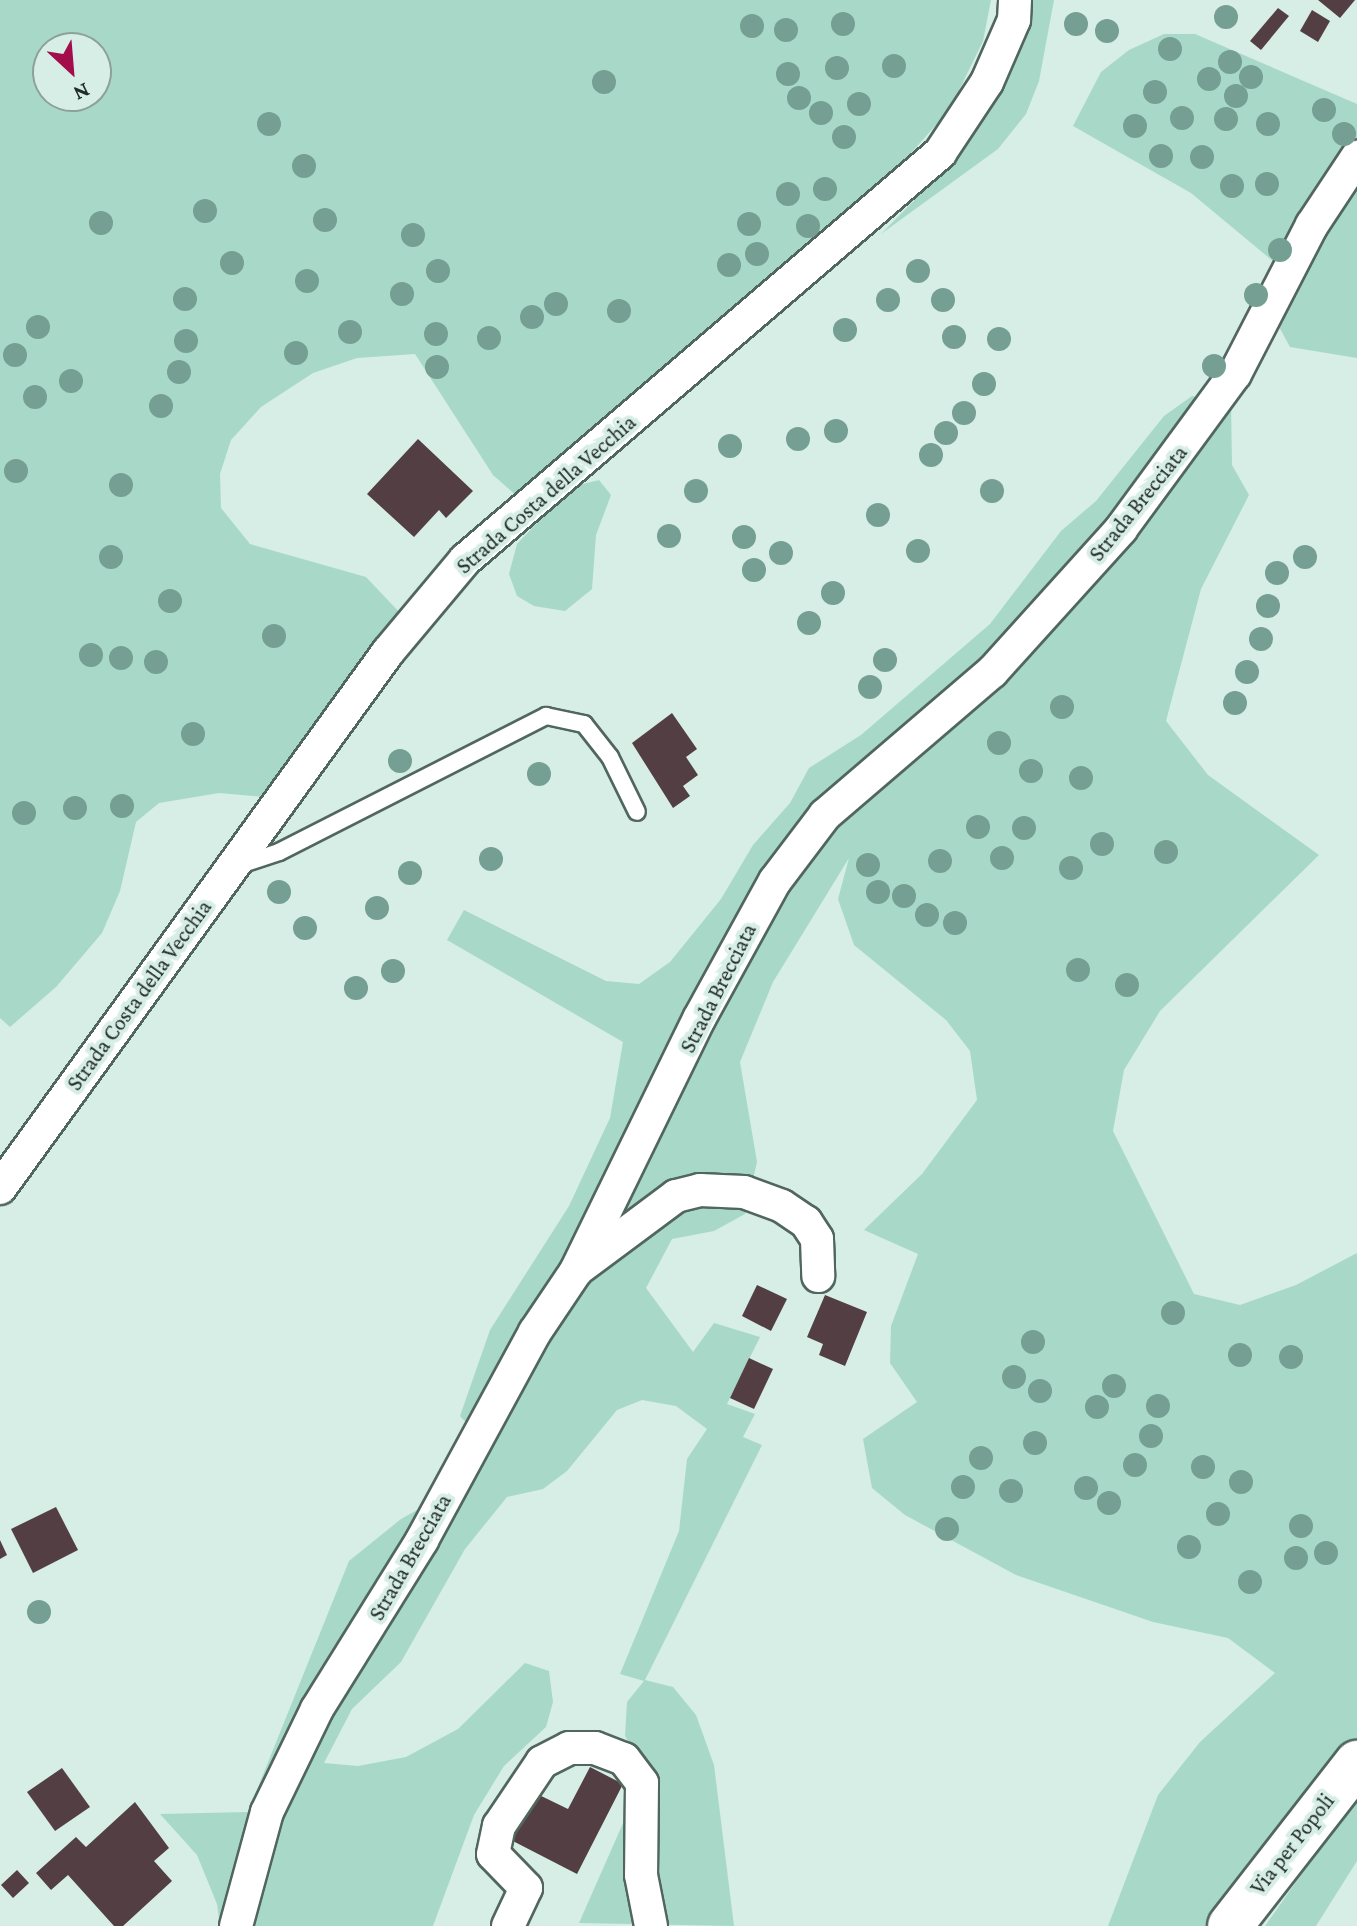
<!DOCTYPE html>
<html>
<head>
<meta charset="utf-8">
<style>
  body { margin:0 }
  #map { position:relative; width:1357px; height:1926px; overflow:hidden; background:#d6eee5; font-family:"Crimson Pro",serif }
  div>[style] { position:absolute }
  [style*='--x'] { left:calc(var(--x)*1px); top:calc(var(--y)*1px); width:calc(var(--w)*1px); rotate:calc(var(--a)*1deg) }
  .green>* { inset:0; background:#a8d9c8 }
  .building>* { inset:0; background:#533f43 }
  .roads { filter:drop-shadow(2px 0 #51665e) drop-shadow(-2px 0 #51665e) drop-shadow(0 2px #51665e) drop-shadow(0 -2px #51665e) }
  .service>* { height:16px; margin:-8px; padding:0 8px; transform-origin:8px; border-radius:8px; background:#fff }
  .minor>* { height:32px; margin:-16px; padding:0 16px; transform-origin:16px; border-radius:16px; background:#fff }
  .secondary>* { height:44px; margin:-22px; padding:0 22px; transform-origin:22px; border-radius:22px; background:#fff }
  .trees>* { width:24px; height:24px; margin:-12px; border-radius:50%; background:#749f92 }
  span { translate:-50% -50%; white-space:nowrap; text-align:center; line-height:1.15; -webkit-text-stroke:8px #d6eee5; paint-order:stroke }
  .street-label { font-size:22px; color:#232c29 }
  .north { position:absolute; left:32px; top:32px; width:80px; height:80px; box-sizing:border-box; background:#d6eee5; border:2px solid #8ea09a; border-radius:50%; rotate:154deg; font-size:22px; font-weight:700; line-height:32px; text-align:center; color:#232c29 }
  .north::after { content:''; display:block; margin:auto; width:28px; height:36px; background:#a30d4b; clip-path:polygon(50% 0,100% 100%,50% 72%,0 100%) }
</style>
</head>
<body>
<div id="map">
  <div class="green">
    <i style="clip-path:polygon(evenodd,0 0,991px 0,983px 41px,950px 109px,882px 186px,519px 498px,493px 475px,415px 354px,357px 358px,313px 373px,261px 407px,231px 440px,220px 474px,221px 508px,250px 544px,366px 577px,401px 614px,265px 797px,219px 793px,159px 803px,136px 822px,120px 891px,102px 933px,56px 987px,10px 1027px,0 1018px,0 0,48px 48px,96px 48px,96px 96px,48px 96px,48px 48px)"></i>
    <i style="clip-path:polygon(1028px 0,1054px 0,1039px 81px,1026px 114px,998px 149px,881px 234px,950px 164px)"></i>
    <i style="clip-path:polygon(1164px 34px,1195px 34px,1357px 104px,1357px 144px,1280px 267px,1191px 193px,1073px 126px,1101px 72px,1129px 50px)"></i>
    <i style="clip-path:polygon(1357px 180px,1357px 358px,1290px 347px,1277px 323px,1284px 299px)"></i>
    <i style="clip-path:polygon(1192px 396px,1231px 404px,1232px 465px,1249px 495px,1201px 589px,1166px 721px,1208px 775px,1319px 855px,1160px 1011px,1124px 1070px,1113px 1131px,1194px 1294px,1240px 1305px,1296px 1285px,1357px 1253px,1357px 1743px,1214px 1926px,1108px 1926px,1158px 1795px,1200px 1742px,1275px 1673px,1228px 1638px,1153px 1622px,1016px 1575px,905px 1515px,872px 1488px,863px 1439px,917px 1402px,890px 1363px,891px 1326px,918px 1254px,864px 1230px,922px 1174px,977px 1100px,970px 1051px,946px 1020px,854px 945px,838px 899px,849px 858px,773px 982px,740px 1062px,757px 1162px,745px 1214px,714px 1231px,672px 1239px,646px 1288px,693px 1352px,714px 1323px,760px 1337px,727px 1404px,755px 1414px,743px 1437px,762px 1445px,645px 1680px,673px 1687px,696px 1715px,714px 1765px,734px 1926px,579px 1923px,646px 1771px,625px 1736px,627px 1702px,644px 1681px,620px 1674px,679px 1531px,687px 1459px,707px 1429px,676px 1406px,642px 1400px,617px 1410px,567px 1471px,543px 1489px,507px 1497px,465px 1549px,401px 1662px,352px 1709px,324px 1763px,358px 1766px,406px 1757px,458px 1729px,525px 1663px,549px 1671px,553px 1702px,546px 1727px,504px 1766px,474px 1815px,433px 1926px,220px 1926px,217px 1904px,197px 1855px,160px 1814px,248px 1812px,349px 1561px,401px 1519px,462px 1485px,483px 1441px,460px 1416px,490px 1330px,569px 1206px,610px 1118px,623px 1042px,447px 940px,464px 910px,606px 981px,639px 984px,670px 962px,721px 899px,753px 845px,790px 803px,809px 768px,861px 735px,990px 624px,1061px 531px,1096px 501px,1164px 416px)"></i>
    <i style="clip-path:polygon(599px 480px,611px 495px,596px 535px,592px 589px,565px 611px,534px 606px,517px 596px,509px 574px,517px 544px,571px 487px)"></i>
    <i style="clip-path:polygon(1357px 1795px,1357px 1861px,1316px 1926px,1265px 1926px)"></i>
  </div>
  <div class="building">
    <i style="clip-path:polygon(1318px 0,1355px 0,1340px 18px)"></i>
    <i style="clip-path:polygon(1278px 8px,1289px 16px,1261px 50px,1250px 41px)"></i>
    <i style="clip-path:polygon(1312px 10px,1330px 21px,1318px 42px,1300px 31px)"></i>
    <i style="clip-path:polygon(418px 439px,473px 491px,446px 518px,439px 510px,414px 537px,367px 494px)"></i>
    <i style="clip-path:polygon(672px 713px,697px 749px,686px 757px,698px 775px,683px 786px,690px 796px,673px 808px,632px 743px)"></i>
    <i style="clip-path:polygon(757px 1285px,787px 1299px,771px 1331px,742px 1316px)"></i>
    <i style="clip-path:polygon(825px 1295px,867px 1312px,845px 1366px,819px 1355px,823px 1344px,807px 1337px)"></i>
    <i style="clip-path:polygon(749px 1358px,773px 1369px,754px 1409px,730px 1398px)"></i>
    <i style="clip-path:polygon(56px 1507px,78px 1550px,33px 1573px,11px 1529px)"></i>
    <i style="clip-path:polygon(0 1540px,7px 1555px,0 1559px)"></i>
    <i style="clip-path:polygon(590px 1767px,623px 1784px,577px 1874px,509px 1839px,533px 1792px,568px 1809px)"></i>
    <i style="clip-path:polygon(62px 1768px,90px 1807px,55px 1831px,27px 1792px)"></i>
    <i style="clip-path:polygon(135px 1802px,169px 1848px,154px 1861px,172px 1881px,123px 1926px,114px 1926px,68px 1875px,51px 1890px,36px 1873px,76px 1837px,86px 1847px)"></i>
    <i style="clip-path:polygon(17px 1870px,29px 1883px,13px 1898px,1px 1885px)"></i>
  </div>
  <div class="roads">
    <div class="service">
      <i style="--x:237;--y:866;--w:44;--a:-18.4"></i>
      <i style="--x:279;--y:852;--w:300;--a:-27"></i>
      <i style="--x:546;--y:716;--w:39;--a:12"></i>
      <i style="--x:584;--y:724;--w:42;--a:51.8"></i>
      <i style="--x:610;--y:757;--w:61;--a:63.9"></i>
    </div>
    <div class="minor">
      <i style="--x:0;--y:1188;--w:662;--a:-54.1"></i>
      <i style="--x:388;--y:652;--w:120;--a:-50.1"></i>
      <i style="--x:465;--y:560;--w:626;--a:-40.59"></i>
      <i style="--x:940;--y:153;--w:85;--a:-56.5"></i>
      <i style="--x:987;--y:82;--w:68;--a:-66.5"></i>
      <i style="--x:1014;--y:20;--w:20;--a:-87"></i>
      <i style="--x:578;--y:1269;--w:122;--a:-36.7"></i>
      <i style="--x:676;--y:1196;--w:25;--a:-14"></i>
      <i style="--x:700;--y:1190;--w:44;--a:2.6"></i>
      <i style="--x:744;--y:1192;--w:40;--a:20.2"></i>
      <i style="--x:782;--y:1206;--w:29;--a:34"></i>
      <i style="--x:806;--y:1222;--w:20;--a:57"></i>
      <i style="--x:817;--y:1239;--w:37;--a:88"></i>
      <i style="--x:236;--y:1926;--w:118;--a:-74.8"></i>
      <i style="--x:267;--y:1812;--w:114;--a:-64.1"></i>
      <i style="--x:317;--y:1709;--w:199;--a:-58.1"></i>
      <i style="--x:422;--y:1540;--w:237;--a:-61.5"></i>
      <i style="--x:535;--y:1332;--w:73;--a:-56.1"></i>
      <i style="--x:576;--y:1271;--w:280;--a:-64"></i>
      <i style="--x:699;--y:1019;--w:158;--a:-61.2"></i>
      <i style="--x:775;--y:881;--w:83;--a:-52.9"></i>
      <i style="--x:825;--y:815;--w:220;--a:-40.6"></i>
      <i style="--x:992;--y:672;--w:193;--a:-47.9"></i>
      <i style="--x:1121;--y:529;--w:192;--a:-53.7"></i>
      <i style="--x:1235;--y:374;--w:168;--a:-62.7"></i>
      <i style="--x:1312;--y:225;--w:82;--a:-56.5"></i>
      <i style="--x:508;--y:1926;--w:42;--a:-64.7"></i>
      <i style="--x:526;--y:1888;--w:47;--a:-134.1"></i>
      <i style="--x:493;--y:1854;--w:29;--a:-78"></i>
      <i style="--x:499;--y:1826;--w:77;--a:-56.1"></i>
      <i style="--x:542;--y:1762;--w:30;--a:-27"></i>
      <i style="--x:569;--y:1748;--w:26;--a:0"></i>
      <i style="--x:595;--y:1748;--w:31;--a:21"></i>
      <i style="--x:624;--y:1759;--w:30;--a:53"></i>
      <i style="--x:642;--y:1783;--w:92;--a:90.6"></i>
      <i style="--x:641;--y:1875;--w:52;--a:78.9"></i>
    </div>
    <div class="secondary">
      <i style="--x:1230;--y:1926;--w:207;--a:-52.1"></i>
    </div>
  </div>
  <div class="trees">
    <i style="left:1226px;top:17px"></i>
    <i style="left:843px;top:24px"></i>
    <i style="left:1076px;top:24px"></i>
    <i style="left:752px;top:26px"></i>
    <i style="left:786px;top:30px"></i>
    <i style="left:1107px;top:31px"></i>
    <i style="left:1170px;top:49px"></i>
    <i style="left:1230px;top:62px"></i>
    <i style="left:894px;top:66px"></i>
    <i style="left:837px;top:68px"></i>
    <i style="left:788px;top:74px"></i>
    <i style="left:1251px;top:77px"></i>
    <i style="left:1209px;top:79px"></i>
    <i style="left:604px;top:82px"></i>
    <i style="left:1155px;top:92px"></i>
    <i style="left:1236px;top:96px"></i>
    <i style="left:799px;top:98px"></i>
    <i style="left:859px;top:104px"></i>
    <i style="left:1324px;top:110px"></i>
    <i style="left:821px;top:113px"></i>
    <i style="left:1182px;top:118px"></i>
    <i style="left:1226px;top:119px"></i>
    <i style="left:269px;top:124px"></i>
    <i style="left:1268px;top:124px"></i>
    <i style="left:1135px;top:126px"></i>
    <i style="left:1344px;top:134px"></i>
    <i style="left:844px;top:137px"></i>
    <i style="left:1161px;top:156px"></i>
    <i style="left:1202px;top:157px"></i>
    <i style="left:304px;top:166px"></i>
    <i style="left:1267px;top:184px"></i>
    <i style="left:1232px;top:186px"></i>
    <i style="left:825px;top:189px"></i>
    <i style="left:788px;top:194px"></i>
    <i style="left:205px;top:211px"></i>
    <i style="left:325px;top:220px"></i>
    <i style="left:101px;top:223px"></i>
    <i style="left:749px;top:224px"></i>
    <i style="left:808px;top:226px"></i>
    <i style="left:413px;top:235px"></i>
    <i style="left:1280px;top:250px"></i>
    <i style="left:757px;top:254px"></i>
    <i style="left:232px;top:263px"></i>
    <i style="left:729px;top:265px"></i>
    <i style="left:438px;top:271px"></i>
    <i style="left:918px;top:271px"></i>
    <i style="left:307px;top:281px"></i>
    <i style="left:402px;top:294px"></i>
    <i style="left:1256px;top:295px"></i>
    <i style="left:185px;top:299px"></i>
    <i style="left:888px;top:300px"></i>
    <i style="left:943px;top:300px"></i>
    <i style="left:556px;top:304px"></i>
    <i style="left:619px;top:311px"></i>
    <i style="left:532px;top:317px"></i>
    <i style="left:38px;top:327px"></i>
    <i style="left:845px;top:330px"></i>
    <i style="left:350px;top:332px"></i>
    <i style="left:436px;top:334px"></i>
    <i style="left:954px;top:337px"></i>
    <i style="left:489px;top:338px"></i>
    <i style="left:999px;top:339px"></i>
    <i style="left:186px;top:341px"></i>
    <i style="left:296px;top:353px"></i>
    <i style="left:15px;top:355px"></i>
    <i style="left:1214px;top:366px"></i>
    <i style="left:437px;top:367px"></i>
    <i style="left:179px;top:372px"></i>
    <i style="left:71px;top:381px"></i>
    <i style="left:984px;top:384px"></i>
    <i style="left:35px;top:397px"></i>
    <i style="left:161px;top:406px"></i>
    <i style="left:964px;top:413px"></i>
    <i style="left:836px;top:431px"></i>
    <i style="left:946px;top:433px"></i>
    <i style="left:798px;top:439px"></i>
    <i style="left:730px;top:446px"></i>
    <i style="left:931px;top:455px"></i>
    <i style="left:16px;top:471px"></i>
    <i style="left:121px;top:485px"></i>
    <i style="left:696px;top:491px"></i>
    <i style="left:992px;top:491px"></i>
    <i style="left:878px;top:515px"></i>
    <i style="left:669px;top:536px"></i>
    <i style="left:744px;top:537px"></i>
    <i style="left:918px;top:551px"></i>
    <i style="left:781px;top:553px"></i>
    <i style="left:111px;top:557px"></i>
    <i style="left:1305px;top:557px"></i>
    <i style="left:754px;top:570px"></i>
    <i style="left:1277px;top:573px"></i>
    <i style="left:833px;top:593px"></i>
    <i style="left:170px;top:601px"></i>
    <i style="left:1268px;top:606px"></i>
    <i style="left:809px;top:623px"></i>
    <i style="left:274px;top:636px"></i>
    <i style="left:1261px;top:639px"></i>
    <i style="left:91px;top:655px"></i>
    <i style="left:121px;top:658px"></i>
    <i style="left:885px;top:660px"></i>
    <i style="left:156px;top:662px"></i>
    <i style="left:1247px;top:672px"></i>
    <i style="left:870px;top:687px"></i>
    <i style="left:1235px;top:703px"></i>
    <i style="left:1062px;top:707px"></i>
    <i style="left:193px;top:734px"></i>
    <i style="left:999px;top:743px"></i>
    <i style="left:400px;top:761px"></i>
    <i style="left:1031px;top:771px"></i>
    <i style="left:539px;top:774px"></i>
    <i style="left:1081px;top:778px"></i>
    <i style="left:122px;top:806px"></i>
    <i style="left:75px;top:808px"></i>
    <i style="left:24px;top:813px"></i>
    <i style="left:978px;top:827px"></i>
    <i style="left:1024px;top:828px"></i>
    <i style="left:1102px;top:844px"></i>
    <i style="left:1166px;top:852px"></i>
    <i style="left:1002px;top:858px"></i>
    <i style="left:491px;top:859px"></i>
    <i style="left:940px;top:861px"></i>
    <i style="left:868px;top:865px"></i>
    <i style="left:1071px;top:868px"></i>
    <i style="left:410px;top:873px"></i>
    <i style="left:279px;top:892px"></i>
    <i style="left:878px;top:892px"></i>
    <i style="left:904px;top:896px"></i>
    <i style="left:377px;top:908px"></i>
    <i style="left:927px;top:915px"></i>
    <i style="left:955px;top:923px"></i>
    <i style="left:305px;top:928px"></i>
    <i style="left:1078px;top:970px"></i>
    <i style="left:393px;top:971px"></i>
    <i style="left:1127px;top:985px"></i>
    <i style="left:356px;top:988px"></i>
    <i style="left:1173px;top:1313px"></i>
    <i style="left:1033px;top:1342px"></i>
    <i style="left:1240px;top:1355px"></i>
    <i style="left:1291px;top:1357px"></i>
    <i style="left:1014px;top:1377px"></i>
    <i style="left:1114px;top:1386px"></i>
    <i style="left:1040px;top:1391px"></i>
    <i style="left:1158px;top:1406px"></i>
    <i style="left:1097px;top:1407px"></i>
    <i style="left:1151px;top:1436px"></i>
    <i style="left:1035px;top:1443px"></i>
    <i style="left:981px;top:1458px"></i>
    <i style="left:1135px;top:1465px"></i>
    <i style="left:1203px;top:1467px"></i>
    <i style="left:1241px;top:1482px"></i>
    <i style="left:963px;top:1487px"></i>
    <i style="left:1086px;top:1488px"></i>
    <i style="left:1011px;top:1491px"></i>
    <i style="left:1109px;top:1503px"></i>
    <i style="left:1218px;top:1514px"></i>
    <i style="left:1301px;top:1526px"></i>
    <i style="left:947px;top:1529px"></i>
    <i style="left:1189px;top:1547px"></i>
    <i style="left:1326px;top:1553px"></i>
    <i style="left:1296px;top:1558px"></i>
    <i style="left:1250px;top:1582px"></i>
    <i style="left:39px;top:1612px"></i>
  </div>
  <div class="street-label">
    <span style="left:546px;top:494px;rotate:-41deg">Strada Costa della Vecchia</span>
    <span style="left:1138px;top:503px;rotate:-51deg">Strada Brecciata</span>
    <span style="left:718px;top:988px;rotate:-63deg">Strada Brecciata</span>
    <span style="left:139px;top:995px;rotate:-54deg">Strada Costa della Vecchia</span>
    <span style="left:410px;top:1557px;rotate:-60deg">Strada Brecciata</span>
    <span style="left:1292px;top:1844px;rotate:-52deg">Via per Popoli</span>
  </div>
  <div class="north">N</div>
</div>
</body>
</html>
